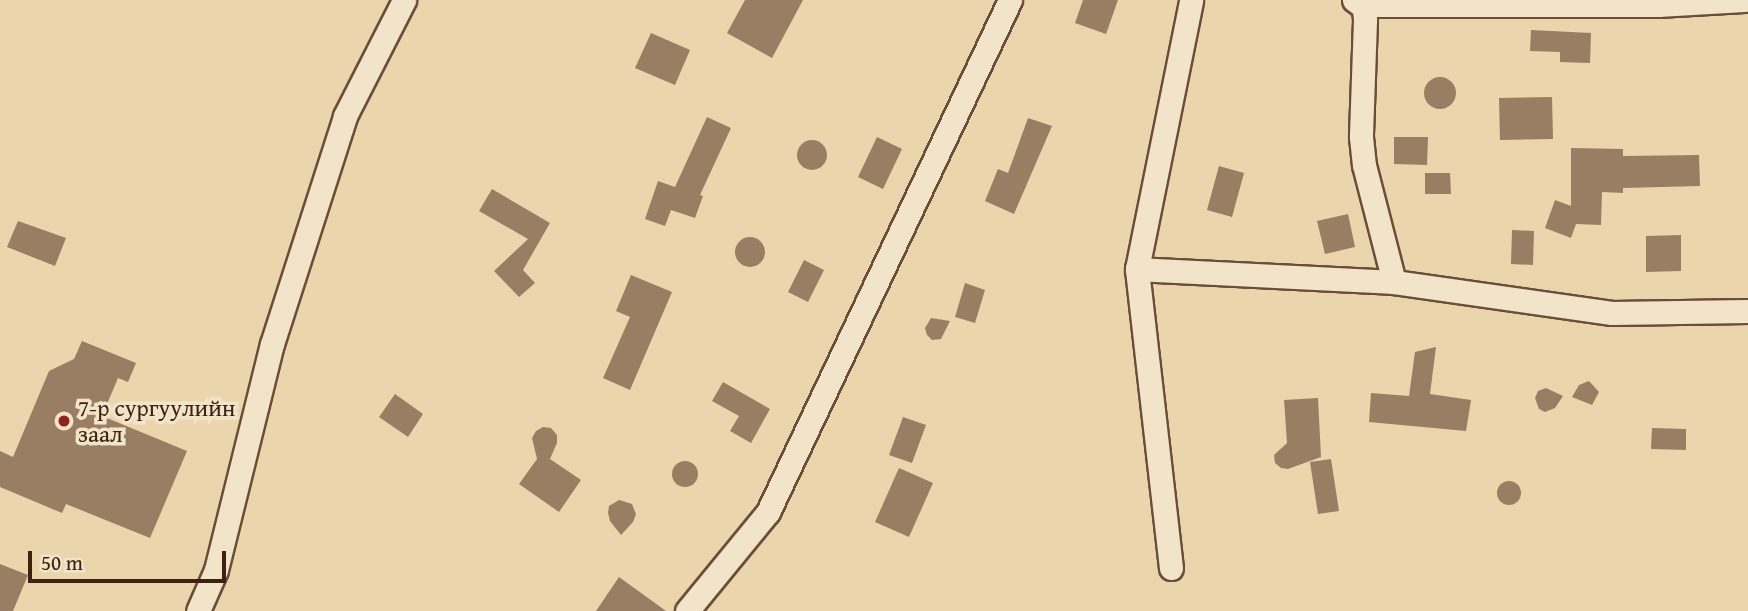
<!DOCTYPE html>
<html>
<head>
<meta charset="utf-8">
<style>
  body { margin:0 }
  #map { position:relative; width:1748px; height:611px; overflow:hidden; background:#ebd5ac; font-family:"Gentium Book Plus",serif }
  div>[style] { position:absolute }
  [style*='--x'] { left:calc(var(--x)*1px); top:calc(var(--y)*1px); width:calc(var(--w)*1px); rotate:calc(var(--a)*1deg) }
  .building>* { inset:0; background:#997e63 }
  .round { border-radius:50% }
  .roads { filter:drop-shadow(2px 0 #6b4d39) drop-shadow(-2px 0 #6b4d39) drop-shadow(0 2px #6b4d39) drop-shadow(0 -2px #6b4d39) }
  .street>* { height:23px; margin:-11.5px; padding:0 11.5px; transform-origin:11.5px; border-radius:11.5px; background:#f2e4c9 }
  .dots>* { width:19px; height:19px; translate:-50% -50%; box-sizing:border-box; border:4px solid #f2e4c9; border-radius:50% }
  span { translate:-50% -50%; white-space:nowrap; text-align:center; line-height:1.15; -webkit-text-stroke:7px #f2e4c9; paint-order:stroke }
  .poi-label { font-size:23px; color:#402013 }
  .left { translate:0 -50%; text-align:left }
  .scale { position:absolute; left:28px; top:551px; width:198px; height:32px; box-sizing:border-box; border:4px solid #402013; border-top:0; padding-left:9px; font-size:21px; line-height:24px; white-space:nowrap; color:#402013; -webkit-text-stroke:5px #f2e4c9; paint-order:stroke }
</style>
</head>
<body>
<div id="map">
  <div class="building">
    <i style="clip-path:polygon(745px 0,803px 0,772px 58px,727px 33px)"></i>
    <i style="clip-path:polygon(1083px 0,1118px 0,1106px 34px,1075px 23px)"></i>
    <i style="clip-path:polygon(1531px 30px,1591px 33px,1590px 63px,1560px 62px,1560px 52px,1530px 51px)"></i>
    <i style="clip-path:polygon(651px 33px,690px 50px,675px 85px,635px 68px)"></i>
    <i class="round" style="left:1424px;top:77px;width:32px;height:32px"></i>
    <i style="clip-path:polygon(1552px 97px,1553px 139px,1500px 140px,1499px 98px)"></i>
    <i style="clip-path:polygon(707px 117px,731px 128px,700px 195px,703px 196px,695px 218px,671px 210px,665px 226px,645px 219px,658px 181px,675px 187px)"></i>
    <i style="clip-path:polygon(1028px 118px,1052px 126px,1014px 214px,985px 201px,998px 169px,1008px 173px)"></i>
    <i style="clip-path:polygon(877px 137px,902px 149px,883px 189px,858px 177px)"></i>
    <i style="clip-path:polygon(1394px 137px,1428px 137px,1427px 165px,1394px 164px)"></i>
    <i class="round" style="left:797px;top:140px;width:30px;height:30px"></i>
    <i style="clip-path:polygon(1571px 148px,1623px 149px,1623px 156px,1699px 155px,1700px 186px,1623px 188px,1623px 193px,1602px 192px,1601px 225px,1576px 224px,1571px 238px,1545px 228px,1555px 200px,1571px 206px)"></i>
    <i style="clip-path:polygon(1219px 166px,1244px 173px,1232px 217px,1207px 210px)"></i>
    <i style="clip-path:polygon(1425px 173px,1450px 173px,1451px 194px,1425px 194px)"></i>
    <i style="clip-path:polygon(492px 189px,550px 223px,523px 270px,535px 283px,519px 297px,494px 271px,528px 239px,479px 211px)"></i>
    <i style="clip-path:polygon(1348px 214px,1355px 247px,1325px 254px,1317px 221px)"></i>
    <i style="clip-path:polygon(18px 221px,66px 238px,55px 266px,7px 247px)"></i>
    <i style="clip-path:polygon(1512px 230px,1534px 231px,1533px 265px,1511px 264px)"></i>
    <i style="clip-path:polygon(1681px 235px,1681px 271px,1646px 272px,1646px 236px)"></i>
    <i class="round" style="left:735px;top:237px;width:30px;height:30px"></i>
    <i style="clip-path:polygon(804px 260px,824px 270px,808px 302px,788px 292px)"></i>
    <i style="clip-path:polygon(631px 275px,672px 292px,630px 390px,603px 378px,630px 317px,616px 311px)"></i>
    <i style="clip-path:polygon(965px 283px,985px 290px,975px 323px,955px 317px)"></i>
    <i style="clip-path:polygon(931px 318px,950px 321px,941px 339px,932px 340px,927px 335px,925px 328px)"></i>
    <i style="clip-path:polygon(82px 341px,136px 363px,128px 382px,118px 378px,102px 416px,187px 451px,150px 538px,66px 504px,62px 513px,0 487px,0 451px,13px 457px,49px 371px,74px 359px)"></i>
    <i style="clip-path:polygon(1436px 347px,1430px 394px,1471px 400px,1466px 431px,1369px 422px,1371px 393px,1409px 396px,1415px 352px)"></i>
    <i style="clip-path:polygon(1589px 381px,1599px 392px,1592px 405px,1572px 397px,1579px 385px)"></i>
    <i style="clip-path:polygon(723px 382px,770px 409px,751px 443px,730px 431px,739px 416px,712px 401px)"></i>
    <i style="clip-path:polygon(1546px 388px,1563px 396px,1555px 408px,1545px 412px,1539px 409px,1535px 398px,1538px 391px)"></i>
    <i style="clip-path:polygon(395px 394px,423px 414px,408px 437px,379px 417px)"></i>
    <i style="clip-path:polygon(1318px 398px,1321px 457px,1288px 469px,1281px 468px,1275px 463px,1274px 455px,1287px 443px,1284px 400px)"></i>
    <i style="clip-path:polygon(903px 417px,926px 425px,912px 463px,889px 455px)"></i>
    <i style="clip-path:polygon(543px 427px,551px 428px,557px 435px,557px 443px,550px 459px,581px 480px,559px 512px,519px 484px,537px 459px,532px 438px,536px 431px)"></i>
    <i style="clip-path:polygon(1652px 428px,1686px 429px,1686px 450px,1651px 449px)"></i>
    <i style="clip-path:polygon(1331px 459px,1339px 511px,1318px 514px,1310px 462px)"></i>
    <i class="round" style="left:672px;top:461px;width:26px;height:26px"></i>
    <i style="clip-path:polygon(899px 468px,933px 483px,909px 537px,875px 522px)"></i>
    <i class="round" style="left:1497px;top:481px;width:24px;height:24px"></i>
    <i style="clip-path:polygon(619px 500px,632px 504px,636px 514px,633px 522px,621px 535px,610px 521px,608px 513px,609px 506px)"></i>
    <i style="clip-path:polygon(0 564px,28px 575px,13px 611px,0 611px)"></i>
    <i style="clip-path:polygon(619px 577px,666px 611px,596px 611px)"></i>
  </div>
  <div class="roads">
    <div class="street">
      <i style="--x:1354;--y:0;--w:9;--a:36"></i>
      <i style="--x:1361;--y:5;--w:297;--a:0"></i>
      <i style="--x:1658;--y:5;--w:86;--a:-3.3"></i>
      <i style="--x:1363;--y:0;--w:20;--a:84"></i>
      <i style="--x:1365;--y:20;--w:117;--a:92"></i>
      <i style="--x:1361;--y:137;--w:28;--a:84"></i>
      <i style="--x:1364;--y:165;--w:121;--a:75.6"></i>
      <i style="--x:1137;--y:269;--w:257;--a:2.9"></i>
      <i style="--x:1394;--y:282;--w:220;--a:8.1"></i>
      <i style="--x:1612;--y:313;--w:136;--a:-0.8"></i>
      <i style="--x:1171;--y:568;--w:301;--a:-96.5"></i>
      <i style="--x:1137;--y:269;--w:274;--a:-78.6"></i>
      <i style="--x:198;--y:611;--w:45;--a:-66.3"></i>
      <i style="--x:216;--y:570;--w:233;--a:-76.1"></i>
      <i style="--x:272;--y:344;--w:239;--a:-72.2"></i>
      <i style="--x:345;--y:116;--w:130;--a:-63"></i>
      <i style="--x:687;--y:611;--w:128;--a:-50.7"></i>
      <i style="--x:768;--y:512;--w:566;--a:-64.7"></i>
    </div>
  </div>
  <div class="dots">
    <i style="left:64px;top:421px;background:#8f2418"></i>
  </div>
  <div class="poi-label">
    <span class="left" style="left:78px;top:421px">7-р сургуулийн<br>заал</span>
  </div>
  <div class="scale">50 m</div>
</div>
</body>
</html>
